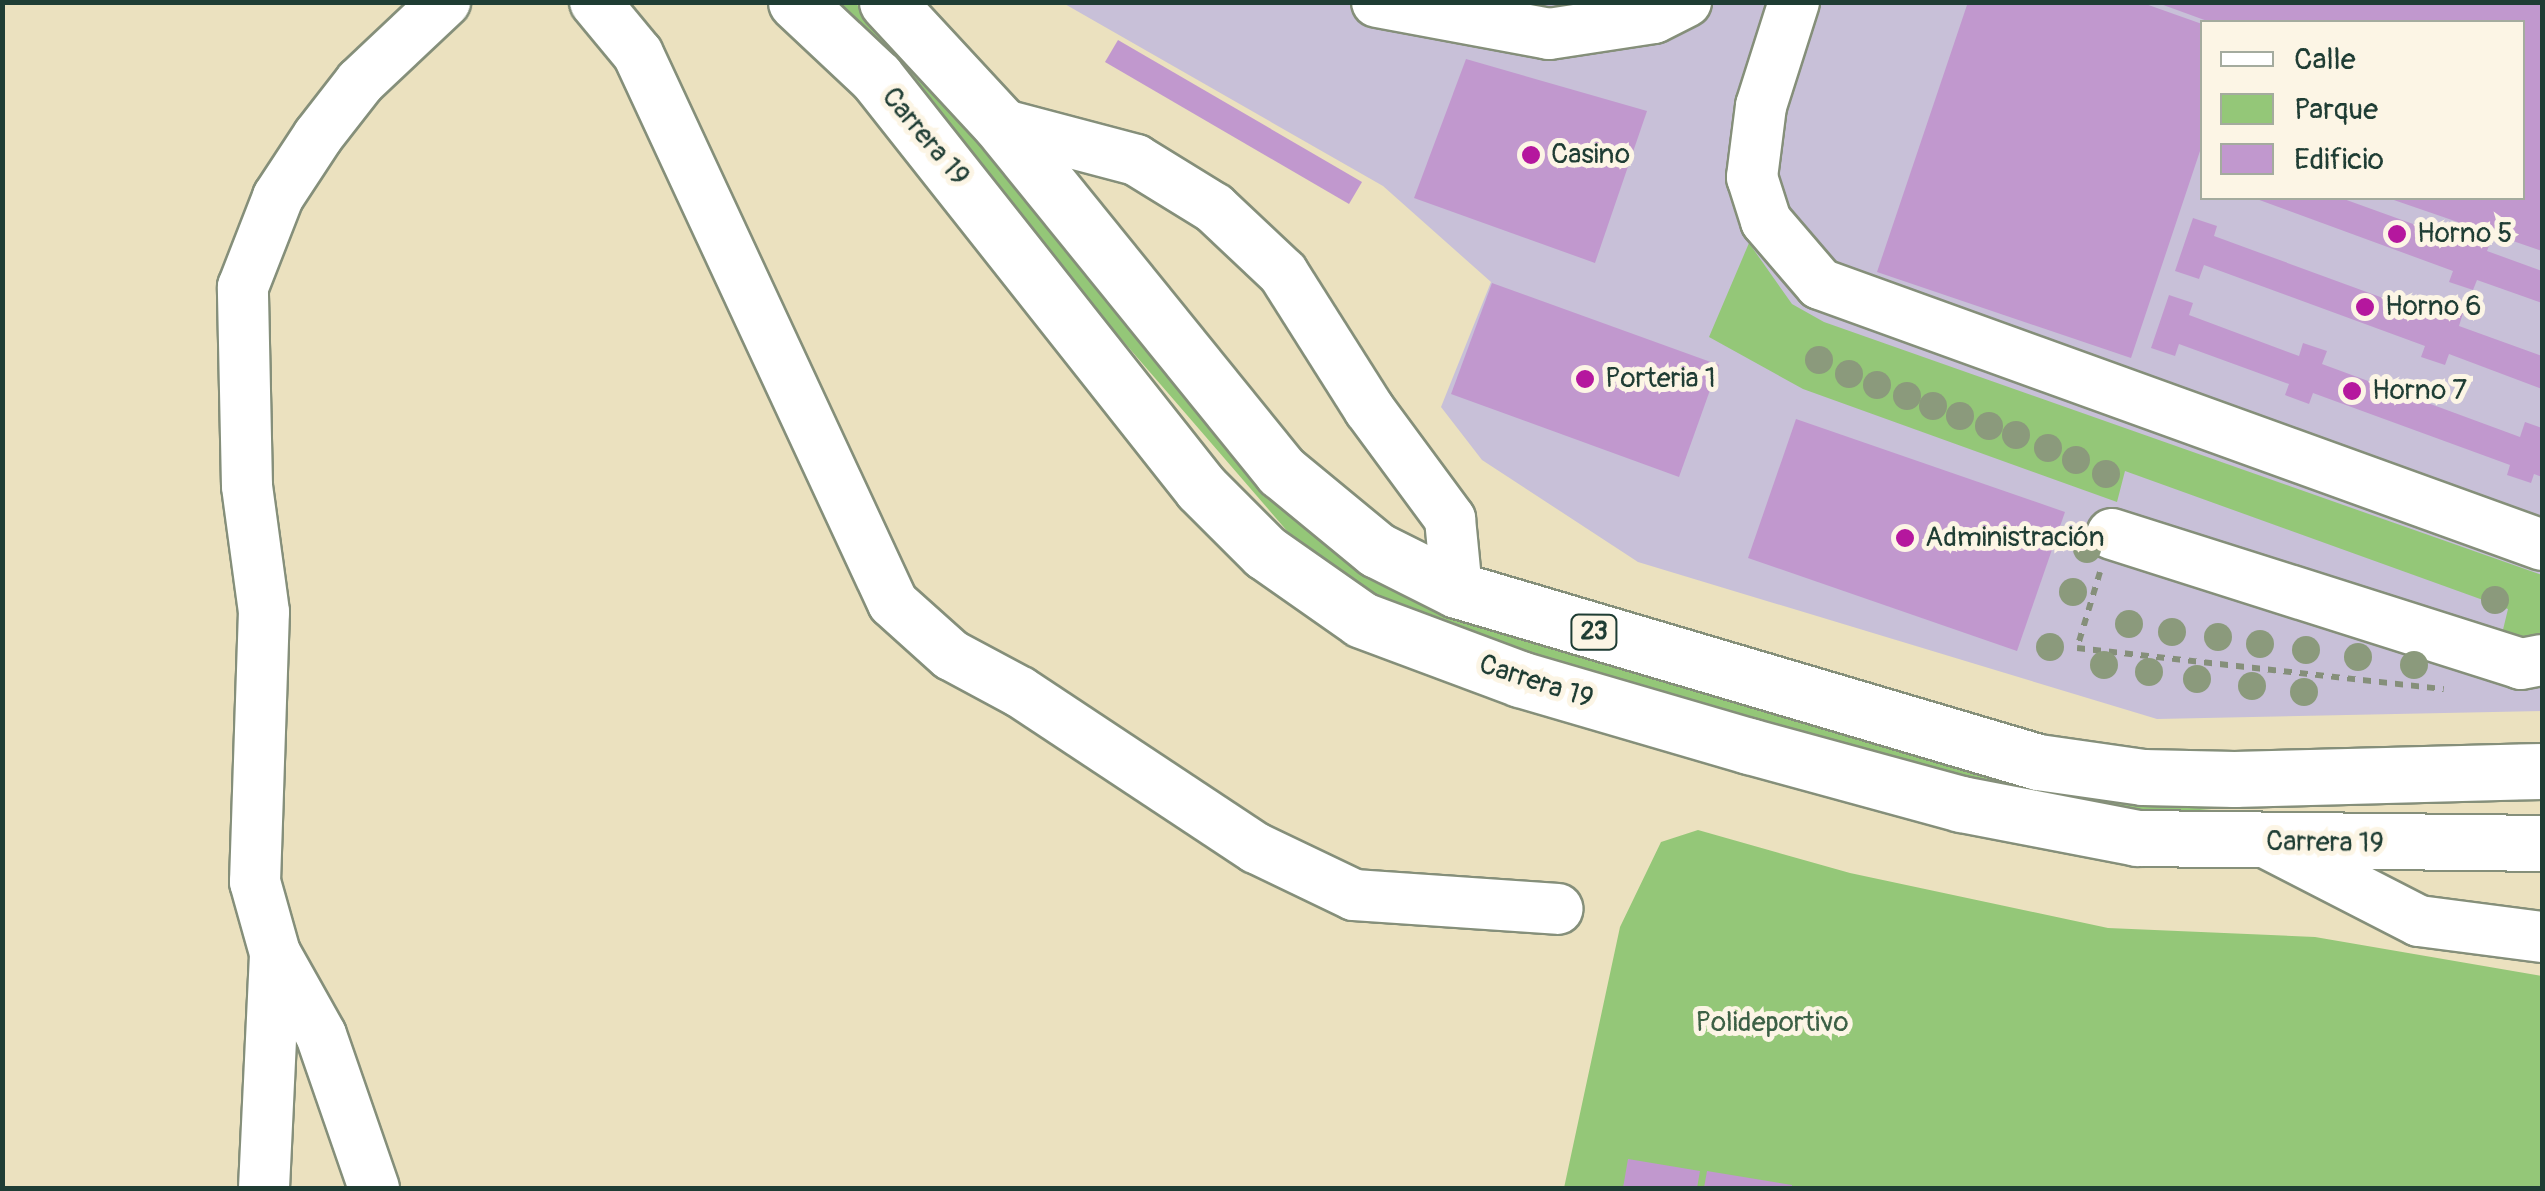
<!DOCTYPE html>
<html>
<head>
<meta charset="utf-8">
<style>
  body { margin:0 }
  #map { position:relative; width:2545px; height:1191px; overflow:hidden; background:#ebe1bf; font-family:Pangolin,sans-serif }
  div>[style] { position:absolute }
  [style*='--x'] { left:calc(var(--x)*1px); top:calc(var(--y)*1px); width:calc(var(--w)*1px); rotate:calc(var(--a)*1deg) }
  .industrial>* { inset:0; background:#c8c0d8 }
  .green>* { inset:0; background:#94c778 }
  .building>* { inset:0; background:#c198ce }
  .path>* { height:6px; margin-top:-3px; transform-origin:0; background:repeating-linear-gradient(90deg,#858f7a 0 8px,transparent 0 16px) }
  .roads { filter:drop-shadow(2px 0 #858f7a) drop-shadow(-2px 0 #858f7a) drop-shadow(0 2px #858f7a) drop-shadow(0 -2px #858f7a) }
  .minor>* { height:50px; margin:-25px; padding:0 25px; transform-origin:25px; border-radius:25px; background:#fff }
  .major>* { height:55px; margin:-27.5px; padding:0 27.5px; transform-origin:27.5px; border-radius:27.5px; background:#fff }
  .trees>* { width:28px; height:28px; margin:-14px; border-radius:50%; background:#8b9a7c }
  .dots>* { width:28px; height:28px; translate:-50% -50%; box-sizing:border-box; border:5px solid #fcf5e5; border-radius:50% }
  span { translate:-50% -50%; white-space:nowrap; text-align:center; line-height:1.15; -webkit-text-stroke:10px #fcf5e5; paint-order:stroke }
  .shield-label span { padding:2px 8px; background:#fcf5e5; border:2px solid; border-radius:8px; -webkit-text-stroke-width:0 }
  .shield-label { font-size:25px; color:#1f3d34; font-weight:700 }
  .street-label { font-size:28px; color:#1f3d34 }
  .poi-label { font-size:28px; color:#1f3d34 }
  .left { translate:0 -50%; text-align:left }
  .park-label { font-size:28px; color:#3c6045 }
  .frame { position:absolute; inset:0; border:5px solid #1f3d34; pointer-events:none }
  .legend { position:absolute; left:2200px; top:20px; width:325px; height:180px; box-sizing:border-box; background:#fcf5e5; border:2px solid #a4ab9e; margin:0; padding:12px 18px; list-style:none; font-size:30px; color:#1f3d34 }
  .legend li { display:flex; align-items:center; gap:20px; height:50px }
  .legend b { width:50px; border:2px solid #a4ab9e }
</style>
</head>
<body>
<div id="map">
  <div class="industrial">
    <i style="clip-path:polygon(evenodd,1063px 3px,2542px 3px,2542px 711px,2157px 719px,1638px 562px,1482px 460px,1441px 407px,1491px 282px,1383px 186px,1063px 3px,2202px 22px,2522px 22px,2522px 198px,2202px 198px,2202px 22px)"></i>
  </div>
  <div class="green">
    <i style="clip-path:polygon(831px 3px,855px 3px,897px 40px,1266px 462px,1488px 616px,2311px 801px,2138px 815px,1966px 782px,1527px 658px,1379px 598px,1288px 532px)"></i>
    <i style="clip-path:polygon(1749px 243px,1792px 304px,1824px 322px,2542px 575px,2542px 640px,2501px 638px,2508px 609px,2125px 471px,2117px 502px,1803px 389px,1709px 337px)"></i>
    <i style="clip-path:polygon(1698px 830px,1850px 873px,2108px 928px,2315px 937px,2542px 976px,2542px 1188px,1564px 1188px,1620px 927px,1661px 842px)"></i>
  </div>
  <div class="building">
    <i style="clip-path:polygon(1968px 2px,2140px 2px,2202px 24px,2202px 145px,2131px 358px,1877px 272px)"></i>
    <i style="clip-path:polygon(2155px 2px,2542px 2px,2542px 251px,2388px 198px,2522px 198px,2522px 22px,2210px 22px)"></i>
    <i style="clip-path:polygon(1118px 40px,1362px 182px,1349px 204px,1105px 62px)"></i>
    <i style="clip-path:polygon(1466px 59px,1647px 111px,1595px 263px,1414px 198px)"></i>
    <i style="clip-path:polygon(2254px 198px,2341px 198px,2463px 242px,2468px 229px,2492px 238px,2487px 251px,2542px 271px,2542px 303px,2477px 280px,2473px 290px,2449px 282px,2453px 271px)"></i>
    <i style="clip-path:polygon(2193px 218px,2217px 226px,2214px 236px,2435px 317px,2439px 304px,2463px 313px,2459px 326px,2542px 356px,2542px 389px,2449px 354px,2445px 365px,2421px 357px,2425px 346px,2204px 265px,2199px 279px,2175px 271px)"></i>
    <i style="clip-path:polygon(1492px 283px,1719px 365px,1679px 477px,1451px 394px)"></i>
    <i style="clip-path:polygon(2169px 295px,2193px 303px,2189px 315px,2299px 356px,2303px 343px,2327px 351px,2322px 364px,2520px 437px,2525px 422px,2542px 428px,2542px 477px,2534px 474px,2531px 483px,2507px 475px,2510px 465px,2313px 393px,2309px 404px,2285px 395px,2289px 384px,2179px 344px,2175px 356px,2151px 348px)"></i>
    <i style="clip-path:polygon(1796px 419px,2065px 512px,2017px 651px,1748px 558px)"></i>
    <i style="clip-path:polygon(1628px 1159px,1700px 1171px,1697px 1188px,1623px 1188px)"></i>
    <i style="clip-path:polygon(1707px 1171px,1792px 1185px,1792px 1188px,1704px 1188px)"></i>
  </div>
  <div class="path">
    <i style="--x:2100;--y:572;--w:79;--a:106.8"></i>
    <i style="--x:2077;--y:648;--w:369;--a:6.4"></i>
  </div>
  <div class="roads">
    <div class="minor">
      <i style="--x:595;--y:2;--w:67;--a:50.4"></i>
      <i style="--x:638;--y:54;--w:605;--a:65.09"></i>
      <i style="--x:893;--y:603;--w:78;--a:41.9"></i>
      <i style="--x:951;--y:655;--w:78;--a:28.2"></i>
      <i style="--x:1020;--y:692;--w:283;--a:33.5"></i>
      <i style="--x:1256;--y:848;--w:109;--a:25.6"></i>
      <i style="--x:1354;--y:895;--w:204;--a:3.9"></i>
      <i style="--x:1377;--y:2;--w:175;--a:10.5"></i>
      <i style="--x:1549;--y:34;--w:106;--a:-8.7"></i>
      <i style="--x:1654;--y:18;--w:36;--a:-27"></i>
      <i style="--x:1794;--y:2;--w:109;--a:107.6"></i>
      <i style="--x:1761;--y:106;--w:72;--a:97.2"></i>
      <i style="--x:1752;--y:177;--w:46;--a:72.3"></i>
      <i style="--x:1766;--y:221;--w:83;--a:49.4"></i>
      <i style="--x:1820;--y:284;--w:768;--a:19.87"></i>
      <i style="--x:1000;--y:124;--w:141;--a:14.8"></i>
      <i style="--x:1136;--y:160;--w:92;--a:31.6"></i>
      <i style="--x:1214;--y:208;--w:95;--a:43.3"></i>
      <i style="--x:1283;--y:273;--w:161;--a:57.7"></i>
      <i style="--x:1369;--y:409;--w:137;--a:53.6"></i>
      <i style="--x:1450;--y:519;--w:71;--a:84.4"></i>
      <i style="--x:2112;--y:534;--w:429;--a:17.6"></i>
      <i style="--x:2521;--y:664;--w:21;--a:-11"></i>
      <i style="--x:2265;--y:842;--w:173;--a:27.2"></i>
      <i style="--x:2419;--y:921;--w:124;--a:7.4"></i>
      <i style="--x:275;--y:953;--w:94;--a:60.7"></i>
      <i style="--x:321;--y:1035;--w:162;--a:70.9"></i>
      <i style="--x:264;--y:1188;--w:235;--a:-87.3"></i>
      <i style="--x:275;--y:953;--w:74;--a:-105.7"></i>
      <i style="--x:255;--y:882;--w:270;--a:-88.1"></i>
      <i style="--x:264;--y:612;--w:127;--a:-97.7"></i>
      <i style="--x:247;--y:486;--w:199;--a:-91.2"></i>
      <i style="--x:243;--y:287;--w:97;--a:-68.7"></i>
      <i style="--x:278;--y:197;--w:73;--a:-56.7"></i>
      <i style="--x:318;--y:136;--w:68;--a:-52.1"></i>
      <i style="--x:360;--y:82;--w:117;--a:-43.3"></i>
    </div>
    <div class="major">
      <i style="--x:796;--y:2;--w:110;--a:43.2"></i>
      <i style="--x:876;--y:77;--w:524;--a:51.66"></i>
      <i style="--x:1201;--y:488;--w:91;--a:45"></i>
      <i style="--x:1265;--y:552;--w:118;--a:35"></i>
      <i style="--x:1362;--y:620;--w:169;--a:20.5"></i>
      <i style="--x:1520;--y:679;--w:239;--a:16.3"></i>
      <i style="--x:1749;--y:746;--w:220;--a:15.3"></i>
      <i style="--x:1961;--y:804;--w:179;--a:10.9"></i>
      <i style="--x:2137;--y:838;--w:405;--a:0.7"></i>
      <i style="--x:887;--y:2;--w:166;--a:47.2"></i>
      <i style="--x:1000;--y:124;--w:447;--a:51"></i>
      <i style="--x:1281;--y:471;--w:124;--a:39.5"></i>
      <i style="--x:1377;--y:550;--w:89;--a:26.6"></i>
      <i style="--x:1457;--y:590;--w:606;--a:16.49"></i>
      <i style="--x:2038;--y:762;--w:106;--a:8.1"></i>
      <i style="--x:2143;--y:777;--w:91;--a:1.3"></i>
      <i style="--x:2234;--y:779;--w:308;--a:-1.5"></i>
    </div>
  </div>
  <div class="trees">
    <i style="left:1819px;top:360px"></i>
    <i style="left:1849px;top:374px"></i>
    <i style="left:1877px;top:385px"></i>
    <i style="left:1907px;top:396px"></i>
    <i style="left:1933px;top:406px"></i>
    <i style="left:1960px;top:416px"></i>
    <i style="left:1989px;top:426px"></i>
    <i style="left:2016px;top:435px"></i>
    <i style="left:2048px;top:448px"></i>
    <i style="left:2076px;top:460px"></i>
    <i style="left:2106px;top:474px"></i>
    <i style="left:2087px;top:549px"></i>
    <i style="left:2073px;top:592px"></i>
    <i style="left:2495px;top:600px"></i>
    <i style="left:2129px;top:624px"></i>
    <i style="left:2172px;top:632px"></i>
    <i style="left:2218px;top:637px"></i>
    <i style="left:2260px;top:644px"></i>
    <i style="left:2050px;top:647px"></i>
    <i style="left:2306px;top:650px"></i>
    <i style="left:2358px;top:657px"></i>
    <i style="left:2104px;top:665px"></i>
    <i style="left:2414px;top:665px"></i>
    <i style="left:2149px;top:672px"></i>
    <i style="left:2197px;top:679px"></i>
    <i style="left:2252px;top:686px"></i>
    <i style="left:2304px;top:692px"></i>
  </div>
  <div class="dots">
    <i style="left:1531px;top:155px;background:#b5179e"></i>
    <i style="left:2397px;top:234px;background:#b5179e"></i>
    <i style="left:2365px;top:307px;background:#b5179e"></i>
    <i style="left:1585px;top:379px;background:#b5179e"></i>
    <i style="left:2352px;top:391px;background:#b5179e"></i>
    <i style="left:1905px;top:538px;background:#b5179e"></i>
  </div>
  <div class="shield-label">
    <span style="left:1594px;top:632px">23</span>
  </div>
  <div class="street-label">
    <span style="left:925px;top:137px;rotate:50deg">Carrera 19</span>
    <span style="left:1536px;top:682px;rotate:18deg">Carrera 19</span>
    <span style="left:2325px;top:843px;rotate:1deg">Carrera 19</span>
  </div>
  <div class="poi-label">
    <span class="left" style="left:1551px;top:155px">Casino</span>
    <span class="left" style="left:2417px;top:234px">Horno 5</span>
    <span class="left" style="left:2385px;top:307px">Horno 6</span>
    <span class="left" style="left:1605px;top:379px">Porteria 1</span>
    <span class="left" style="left:2372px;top:391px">Horno 7</span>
    <span class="left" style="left:1925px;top:538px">Administración</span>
  </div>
  <div class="park-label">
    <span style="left:1772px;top:1023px">Polideportivo</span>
  </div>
  <div class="frame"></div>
  <ul class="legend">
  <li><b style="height:12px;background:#fff"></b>Calle</li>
  <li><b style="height:28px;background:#94c778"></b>Parque</li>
  <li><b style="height:28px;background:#c198ce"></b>Edificio</li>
  </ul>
</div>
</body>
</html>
